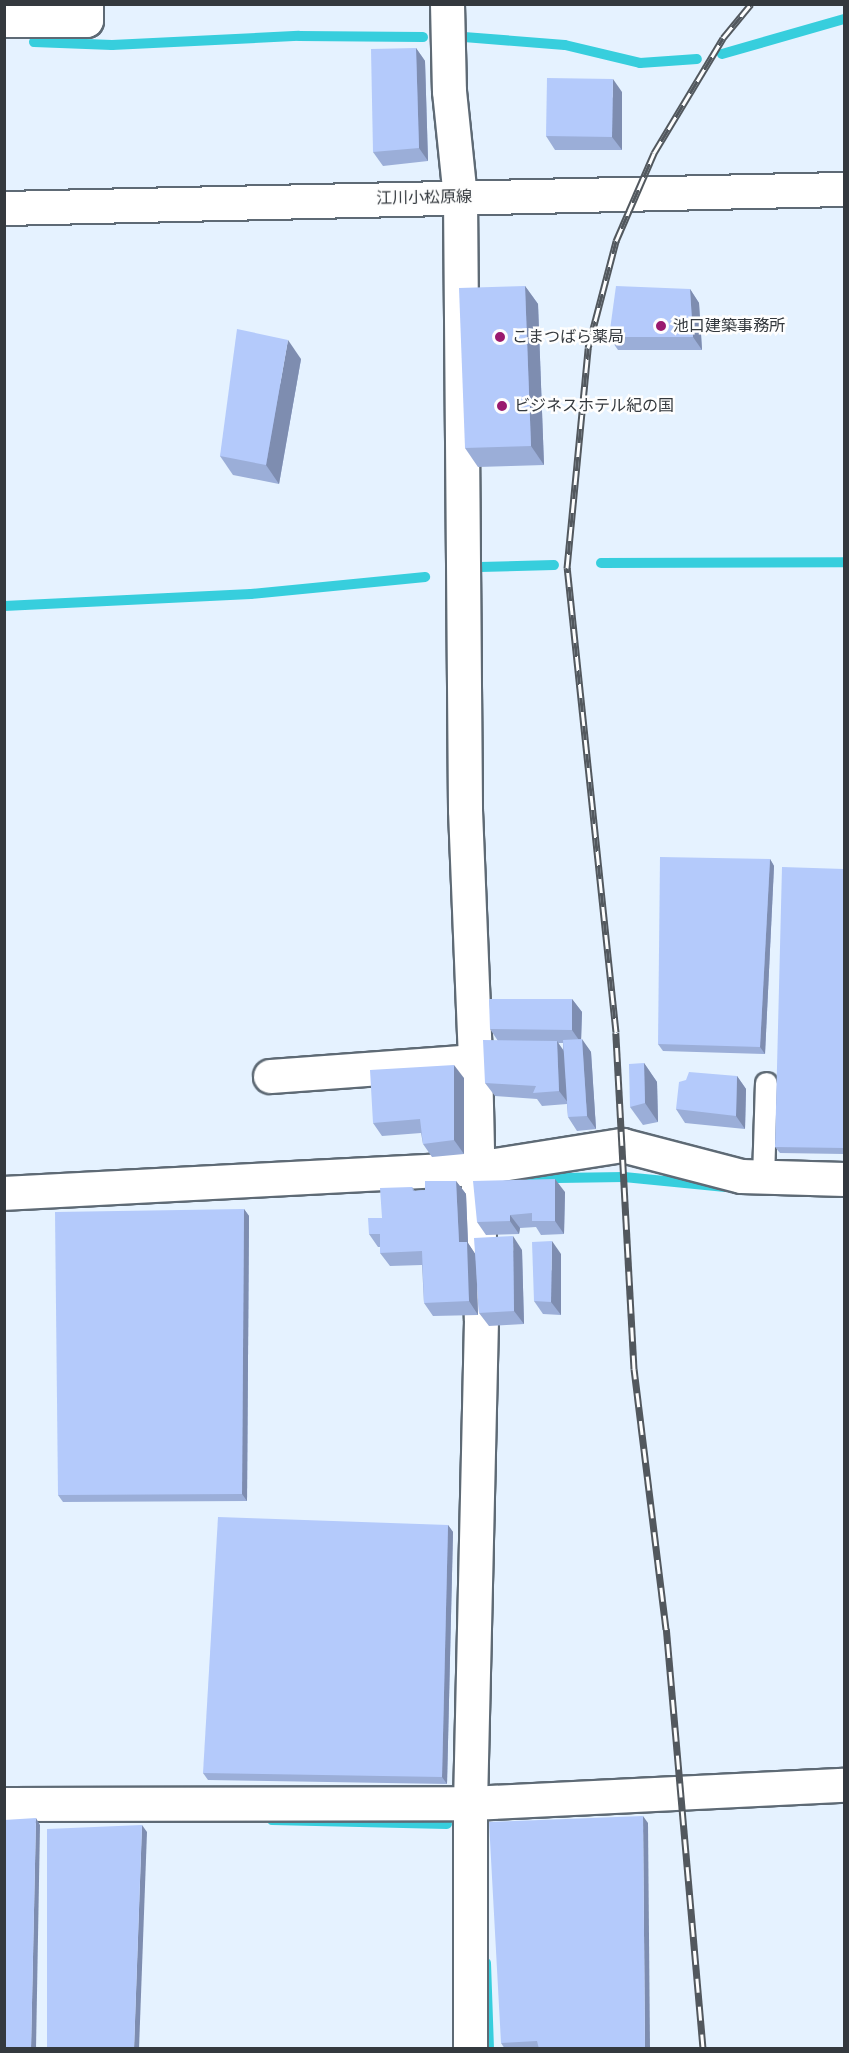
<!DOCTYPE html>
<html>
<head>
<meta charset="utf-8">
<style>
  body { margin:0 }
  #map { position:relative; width:849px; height:2053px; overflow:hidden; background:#e5f2ff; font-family:Bitter,"Noto Sans JP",serif }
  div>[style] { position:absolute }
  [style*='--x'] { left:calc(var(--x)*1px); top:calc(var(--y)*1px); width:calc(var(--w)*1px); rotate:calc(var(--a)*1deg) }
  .stream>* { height:10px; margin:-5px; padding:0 5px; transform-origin:5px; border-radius:5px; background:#37cedd }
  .roads { filter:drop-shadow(2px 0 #5e6a75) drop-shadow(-2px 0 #5e6a75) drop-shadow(0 2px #5e6a75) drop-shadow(0 -2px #5e6a75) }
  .service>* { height:21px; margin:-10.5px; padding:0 10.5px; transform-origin:10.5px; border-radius:10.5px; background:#fff }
  .minor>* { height:33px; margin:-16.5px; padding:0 16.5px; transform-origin:16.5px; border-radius:16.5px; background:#fff }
  .secondary>* { height:33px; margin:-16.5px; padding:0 16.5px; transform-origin:16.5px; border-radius:16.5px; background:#fff }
  .rail>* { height:7px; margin-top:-3.5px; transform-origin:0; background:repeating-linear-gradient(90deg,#fefefe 0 14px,#52585e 0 28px); box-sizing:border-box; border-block:2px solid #52585e }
  .wall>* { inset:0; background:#9baed8 }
  .shaded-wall>* { inset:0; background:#7e8db0 }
  .building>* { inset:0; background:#b4cafb }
  .dots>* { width:16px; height:16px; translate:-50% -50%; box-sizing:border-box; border:3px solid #fefefe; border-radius:50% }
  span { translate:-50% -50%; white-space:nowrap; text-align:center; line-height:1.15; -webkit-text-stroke:5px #fefefe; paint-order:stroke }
  .street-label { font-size:16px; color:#34393e }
  .poi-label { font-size:16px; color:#34393e }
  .left { translate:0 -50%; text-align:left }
  .frame { position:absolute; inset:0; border:6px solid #34393e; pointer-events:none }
</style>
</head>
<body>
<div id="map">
  <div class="stream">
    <i style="--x:464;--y:37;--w:101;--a:4.5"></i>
    <i style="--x:565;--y:45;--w:77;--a:13.5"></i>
    <i style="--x:640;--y:63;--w:57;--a:-4"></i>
    <i style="--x:34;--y:42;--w:78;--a:2.2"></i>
    <i style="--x:112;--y:45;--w:187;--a:-2.8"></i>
    <i style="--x:299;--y:36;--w:124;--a:0.5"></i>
    <i style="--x:722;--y:54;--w:127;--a:-16"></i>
    <i style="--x:601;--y:563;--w:243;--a:-0.2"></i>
    <i style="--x:480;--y:567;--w:74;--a:-1.5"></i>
    <i style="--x:4;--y:606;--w:247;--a:-2.8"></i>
    <i style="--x:251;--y:594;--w:175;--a:-5.6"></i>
    <i style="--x:499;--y:1179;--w:125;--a:-0.9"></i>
    <i style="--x:624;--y:1177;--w:102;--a:5.6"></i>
    <i style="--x:272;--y:1820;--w:175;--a:1.3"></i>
    <i style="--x:486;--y:1963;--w:85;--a:88"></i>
  </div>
  <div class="roads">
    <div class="service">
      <i style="--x:763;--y:1178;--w:95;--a:-88.2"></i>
    </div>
    <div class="minor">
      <i style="--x:447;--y:4;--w:87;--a:88.7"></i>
      <i style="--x:449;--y:91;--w:107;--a:84.1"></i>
      <i style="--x:460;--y:197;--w:613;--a:89.53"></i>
      <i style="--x:465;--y:810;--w:251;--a:87.7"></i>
      <i style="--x:475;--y:1061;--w:259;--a:88.7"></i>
      <i style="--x:481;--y:1320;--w:483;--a:91.3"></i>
      <i style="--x:470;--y:1803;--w:245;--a:90"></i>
      <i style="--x:4;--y:20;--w:82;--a:0"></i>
      <i style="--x:86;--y:20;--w:16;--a:-90"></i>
      <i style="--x:270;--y:1076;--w:206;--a:-4.2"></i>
      <i style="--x:4;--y:1193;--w:473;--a:-3"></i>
      <i style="--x:476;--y:1168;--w:148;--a:-9"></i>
      <i style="--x:622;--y:1145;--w:123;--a:14.6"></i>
      <i style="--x:741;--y:1176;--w:103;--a:1.7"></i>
      <i style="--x:4;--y:1804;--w:466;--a:-0.1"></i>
      <i style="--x:470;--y:1803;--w:374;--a:-2.8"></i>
    </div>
    <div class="secondary">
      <i style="--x:4;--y:208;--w:840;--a:-1.3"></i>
    </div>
  </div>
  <div class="rail">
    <i style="--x:703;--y:2048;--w:421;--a:-95"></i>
    <i style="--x:666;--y:1629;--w:262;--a:-97"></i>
    <i style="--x:634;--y:1369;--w:337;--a:-93.1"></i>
    <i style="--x:616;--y:1032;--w:467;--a:-96"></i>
    <i style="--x:567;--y:568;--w:221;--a:-84.5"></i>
    <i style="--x:588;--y:348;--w:111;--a:-75.3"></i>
    <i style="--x:616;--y:241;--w:96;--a:-66.6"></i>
    <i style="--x:654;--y:153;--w:134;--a:-59"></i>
    <i style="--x:723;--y:38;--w:44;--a:-50.5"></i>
  </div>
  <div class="wall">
    <i style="clip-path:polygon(416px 48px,425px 61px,428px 161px,383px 166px,373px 152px)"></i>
    <i style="clip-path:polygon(622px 92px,622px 150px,555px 150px,546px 136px)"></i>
    <i style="clip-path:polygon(525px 286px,538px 304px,544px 465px,478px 467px,465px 448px)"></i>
    <i style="clip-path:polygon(690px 289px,699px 303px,702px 350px,618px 350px,609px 337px)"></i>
    <i style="clip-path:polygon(301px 359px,279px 484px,233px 475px,220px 456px)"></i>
    <i style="clip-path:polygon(770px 859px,774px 866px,765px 1054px,663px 1051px,658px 1044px)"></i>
    <i style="clip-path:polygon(844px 869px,844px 1154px,780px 1153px,775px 1147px)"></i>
    <i style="clip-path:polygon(evenodd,572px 999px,582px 1012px,581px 1039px,591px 1052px,596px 1129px,577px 1131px,568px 1117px,567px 1104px,542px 1106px,537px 1099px,495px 1096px,485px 1083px,498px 1041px,490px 1029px,572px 999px,558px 1043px,563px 1043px,563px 1051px,558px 1043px)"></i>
    <i style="clip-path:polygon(644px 1063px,657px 1082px,658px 1122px,643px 1125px,630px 1107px)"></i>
    <i style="clip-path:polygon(737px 1076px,746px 1089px,745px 1129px,685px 1123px,676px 1109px)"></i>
    <i style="clip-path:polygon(464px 1078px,464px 1154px,432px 1157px,423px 1144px,421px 1133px,382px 1136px,373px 1123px)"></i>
    <i style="clip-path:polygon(456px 1181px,466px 1194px,468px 1243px,475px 1254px,522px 1250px,524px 1324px,489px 1326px,479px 1313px,476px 1268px,478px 1315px,433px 1316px,424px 1303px,422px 1265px,390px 1266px,380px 1253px,380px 1247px,378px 1247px,369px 1234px,412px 1187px,415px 1191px,425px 1190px)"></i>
    <i style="clip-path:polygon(565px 1192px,564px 1234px,541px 1235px,536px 1227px,520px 1228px,519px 1234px,486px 1235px,477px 1222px)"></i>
    <i style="clip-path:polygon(244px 1209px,249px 1216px,247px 1501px,63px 1502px,58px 1495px)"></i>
    <i style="clip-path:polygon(561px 1254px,561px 1315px,543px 1314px,534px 1301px)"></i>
    <i style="clip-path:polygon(448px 1525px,453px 1532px,447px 1784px,208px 1780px,203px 1773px)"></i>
    <i style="clip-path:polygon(648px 1823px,539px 2048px,505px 2049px,501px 2043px)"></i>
  </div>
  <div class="shaded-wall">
    <i style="clip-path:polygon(416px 48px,425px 61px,428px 161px,419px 148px)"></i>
    <i style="clip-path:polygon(613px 79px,622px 92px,622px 150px,612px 137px)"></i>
    <i style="clip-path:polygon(525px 286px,538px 304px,544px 465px,531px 446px)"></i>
    <i style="clip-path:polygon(690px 289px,699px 303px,702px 350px,693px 337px)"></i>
    <i style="clip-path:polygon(288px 340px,301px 359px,279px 484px,266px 465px)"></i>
    <i style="clip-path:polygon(770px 859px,774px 866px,765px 1054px,760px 1047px)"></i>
    <i style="clip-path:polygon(572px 999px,582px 1012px,581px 1043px,572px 1030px)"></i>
    <i style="clip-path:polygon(582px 1039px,591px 1052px,596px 1129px,587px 1116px)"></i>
    <i style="clip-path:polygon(557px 1041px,566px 1054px,569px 1104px,559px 1091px)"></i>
    <i style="clip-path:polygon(644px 1063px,657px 1082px,658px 1122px,645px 1103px)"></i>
    <i style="clip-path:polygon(454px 1065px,464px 1078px,464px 1154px,454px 1140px)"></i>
    <i style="clip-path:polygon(737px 1076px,746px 1089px,745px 1129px,736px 1116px)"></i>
    <i style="clip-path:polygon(555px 1179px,565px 1192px,564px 1234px,555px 1221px)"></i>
    <i style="clip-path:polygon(456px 1181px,466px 1194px,468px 1243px,476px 1255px,478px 1315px,469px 1301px,459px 1242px)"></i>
    <i style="clip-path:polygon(244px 1209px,249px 1216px,247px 1501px,242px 1494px)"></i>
    <i style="clip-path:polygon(510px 1215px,520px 1228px,519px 1234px,510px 1221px)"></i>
    <i style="clip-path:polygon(513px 1236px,522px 1250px,524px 1324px,514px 1311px)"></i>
    <i style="clip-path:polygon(552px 1241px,561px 1254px,561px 1315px,551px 1302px)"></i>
    <i style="clip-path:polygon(448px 1525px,453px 1532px,447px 1784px,442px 1777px)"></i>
    <i style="clip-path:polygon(643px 1816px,648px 1823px,650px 2049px,645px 2049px)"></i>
    <i style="clip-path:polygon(36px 1818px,40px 1825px,36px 2049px,31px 2049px)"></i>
    <i style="clip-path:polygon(142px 1825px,147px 1832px,139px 2049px,134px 2049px)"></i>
  </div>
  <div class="building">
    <i style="clip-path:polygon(416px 48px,419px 148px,373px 152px,371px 49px)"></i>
    <i style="clip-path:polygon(547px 78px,613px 79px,612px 137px,546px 136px)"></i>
    <i style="clip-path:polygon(525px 286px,531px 446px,465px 448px,459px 288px)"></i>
    <i style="clip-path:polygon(616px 286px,690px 289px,693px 337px,609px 337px)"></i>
    <i style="clip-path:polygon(237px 329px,288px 340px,266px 465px,220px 456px)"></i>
    <i style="clip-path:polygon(660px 857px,770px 859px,760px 1047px,658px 1044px)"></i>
    <i style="clip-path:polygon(782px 867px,844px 869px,844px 1148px,775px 1147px)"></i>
    <i style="clip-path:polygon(489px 999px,572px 999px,572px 1030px,490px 1029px)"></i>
    <i style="clip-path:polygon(582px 1039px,587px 1116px,568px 1117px,563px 1040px)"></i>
    <i style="clip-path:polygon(483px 1040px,557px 1041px,559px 1091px,533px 1093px,536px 1086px,485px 1083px)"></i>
    <i style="clip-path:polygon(644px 1063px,645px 1103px,630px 1107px,629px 1064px)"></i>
    <i style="clip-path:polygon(454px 1065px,454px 1140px,423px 1144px,420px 1119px,373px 1123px,370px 1070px)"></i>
    <i style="clip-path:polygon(689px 1072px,737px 1076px,736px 1116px,676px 1109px,679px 1082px,686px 1080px)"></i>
    <i style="clip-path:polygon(555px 1179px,555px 1221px,532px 1221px,532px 1213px,510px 1215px,510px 1221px,477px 1222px,473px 1181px)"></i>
    <i style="clip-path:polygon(425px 1181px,456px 1181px,459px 1242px,467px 1242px,469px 1301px,424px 1303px,422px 1251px,380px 1253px,380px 1234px,369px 1234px,368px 1218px,382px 1218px,380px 1188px,412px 1187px,413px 1191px,425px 1190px)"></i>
    <i style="clip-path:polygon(244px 1209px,242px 1494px,58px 1495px,55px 1212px)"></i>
    <i style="clip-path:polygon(513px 1236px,514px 1311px,479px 1313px,474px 1238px)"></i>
    <i style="clip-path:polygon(552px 1241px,551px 1302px,534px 1301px,532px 1242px)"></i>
    <i style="clip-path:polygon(218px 1517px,448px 1525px,442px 1777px,203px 1773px)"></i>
    <i style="clip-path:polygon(643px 1816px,645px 2049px,539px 2049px,537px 2041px,501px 2043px,489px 1822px)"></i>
    <i style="clip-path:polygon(36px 1818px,31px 2049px,4px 2049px,4px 1820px)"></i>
    <i style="clip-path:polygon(142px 1825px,134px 2049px,47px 2049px,47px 1829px)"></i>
  </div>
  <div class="dots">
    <i style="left:661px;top:326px;background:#9a1a6f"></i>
    <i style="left:500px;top:337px;background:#9a1a6f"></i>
    <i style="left:502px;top:406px;background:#9a1a6f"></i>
  </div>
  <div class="street-label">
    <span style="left:424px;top:198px;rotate:-1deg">江川小松原線</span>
  </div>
  <div class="poi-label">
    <span class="left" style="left:673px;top:326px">池口建築事務所</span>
    <span class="left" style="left:512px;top:337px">こまつばら薬局</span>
    <span class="left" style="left:514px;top:406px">ビジネスホテル紀の国</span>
  </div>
  <div class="frame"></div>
</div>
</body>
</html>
